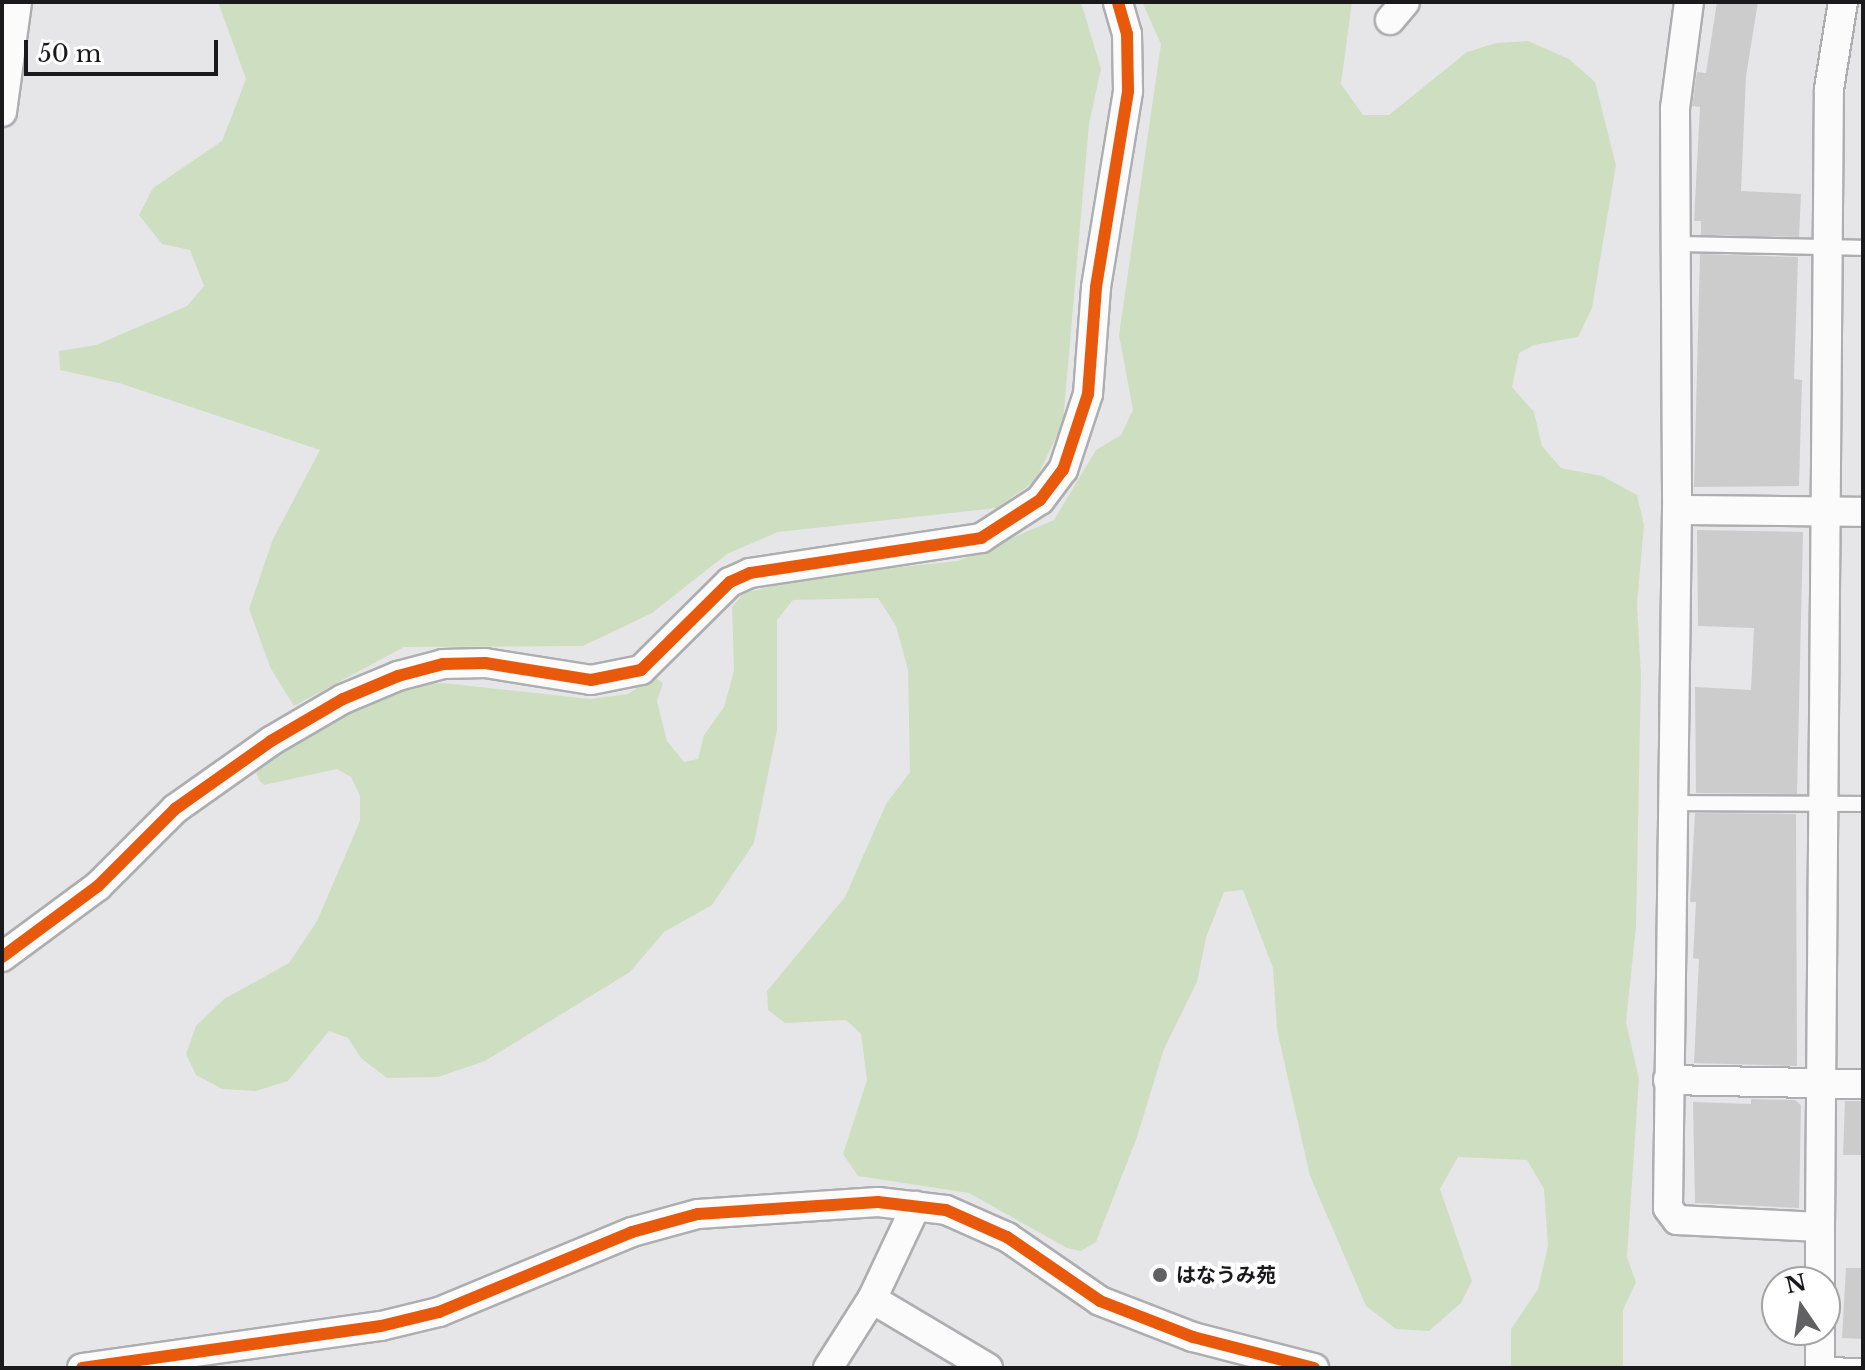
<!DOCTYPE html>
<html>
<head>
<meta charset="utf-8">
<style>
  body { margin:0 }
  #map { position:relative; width:1865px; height:1370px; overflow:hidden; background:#e6e6e9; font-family:"Libre Baskerville","Noto Sans JP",serif }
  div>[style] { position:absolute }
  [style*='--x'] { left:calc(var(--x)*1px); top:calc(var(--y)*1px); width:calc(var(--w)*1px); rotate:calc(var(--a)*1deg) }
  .green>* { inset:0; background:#cedfc1 }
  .building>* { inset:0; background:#ccc }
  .roads { filter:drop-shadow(2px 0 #aeaeb0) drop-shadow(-2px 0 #aeaeb0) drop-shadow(0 2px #aeaeb0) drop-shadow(0 -2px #aeaeb0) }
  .service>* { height:14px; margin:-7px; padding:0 7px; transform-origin:7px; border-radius:7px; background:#fbfbfc }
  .minor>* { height:28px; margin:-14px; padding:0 14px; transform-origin:14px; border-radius:14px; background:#fbfbfc }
  .cycleway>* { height:12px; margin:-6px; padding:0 6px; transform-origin:6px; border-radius:6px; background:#e8590c }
  .dots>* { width:22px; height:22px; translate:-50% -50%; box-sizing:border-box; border:4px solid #fff; border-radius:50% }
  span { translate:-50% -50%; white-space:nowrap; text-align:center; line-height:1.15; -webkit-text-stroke:8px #fff; paint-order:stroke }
  .poi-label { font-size:20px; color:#1a191b; font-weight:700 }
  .left { translate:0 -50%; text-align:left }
  .frame { position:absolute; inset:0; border:4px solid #1a191b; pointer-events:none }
  .north { position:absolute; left:1761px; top:1266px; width:80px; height:80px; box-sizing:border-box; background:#fff; border:2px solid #a3a3a4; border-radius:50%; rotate:347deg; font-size:22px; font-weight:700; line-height:32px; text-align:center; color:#1a191b }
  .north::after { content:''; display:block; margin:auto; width:28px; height:36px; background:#616163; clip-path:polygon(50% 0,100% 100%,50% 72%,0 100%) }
  .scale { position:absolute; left:24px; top:40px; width:194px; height:36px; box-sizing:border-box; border:4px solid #1a191b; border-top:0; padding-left:10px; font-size:24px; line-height:28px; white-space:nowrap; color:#1a191b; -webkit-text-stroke:6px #fff; paint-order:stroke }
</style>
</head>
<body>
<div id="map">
  <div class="green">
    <i style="clip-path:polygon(218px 2px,1081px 2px,1101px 69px,1089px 124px,1063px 423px,1035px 481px,997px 508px,778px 532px,727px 554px,652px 613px,583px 646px,404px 647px,294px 706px,271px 669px,249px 609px,273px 539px,320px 450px,119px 383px,60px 370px,59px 351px,96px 345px,187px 306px,204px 286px,190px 250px,162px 244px,139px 215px,153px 188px,222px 141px,246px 79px)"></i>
    <i style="clip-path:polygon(1142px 2px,1352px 2px,1341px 84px,1363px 115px,1389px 115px,1467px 52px,1496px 43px,1528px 41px,1569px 59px,1595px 82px,1616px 165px,1592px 308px,1578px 337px,1534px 345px,1519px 353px,1512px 387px,1534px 412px,1542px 446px,1561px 468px,1602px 476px,1637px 495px,1644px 525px,1637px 604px,1641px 676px,1636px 927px,1626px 1022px,1639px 1079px,1627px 1257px,1636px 1282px,1623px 1310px,1623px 1368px,1511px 1368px,1511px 1329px,1538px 1289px,1548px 1246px,1544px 1189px,1527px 1160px,1458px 1157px,1440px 1189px,1472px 1281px,1461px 1303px,1429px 1331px,1396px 1329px,1366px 1306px,1310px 1176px,1277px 1030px,1273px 968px,1243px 890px,1224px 892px,1206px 938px,1197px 982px,1164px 1049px,1136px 1140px,1096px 1242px,1081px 1251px,1067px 1248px,969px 1193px,858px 1176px,843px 1154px,867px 1080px,861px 1034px,846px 1020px,785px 1023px,768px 1010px,767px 991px,845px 897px,886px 804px,910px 772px,908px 670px,896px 626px,878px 598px,793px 600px,777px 620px,777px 730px,754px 843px,712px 905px,664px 932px,630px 972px,485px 1061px,438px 1077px,387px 1078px,361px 1058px,348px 1038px,329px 1031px,288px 1081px,256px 1091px,222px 1089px,196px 1075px,186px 1054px,196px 1026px,224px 999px,289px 963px,317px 921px,360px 821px,360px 796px,351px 777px,337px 769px,264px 785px,259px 780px,256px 771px,319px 728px,357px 706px,416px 685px,443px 683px,590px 699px,628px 694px,654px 676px,663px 683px,657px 701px,667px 741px,684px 762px,698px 759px,704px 735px,724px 707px,734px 671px,732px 607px,744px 593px,814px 576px,958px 561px,1054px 520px,1096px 450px,1121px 435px,1133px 410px,1119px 335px,1161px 44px)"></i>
  </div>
  <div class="building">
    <i style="clip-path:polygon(1717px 2px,1758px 2px,1746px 76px,1741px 191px,1801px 194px,1799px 237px,1701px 235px,1701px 221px,1694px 221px,1700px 107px,1692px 106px,1697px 72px,1706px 73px)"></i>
    <i style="clip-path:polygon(1700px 254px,1798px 257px,1794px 379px,1802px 380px,1799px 486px,1694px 487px)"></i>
    <i style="clip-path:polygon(1697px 530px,1803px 532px,1797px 794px,1696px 793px,1695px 687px,1751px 690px,1754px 628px,1698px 626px)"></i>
    <i style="clip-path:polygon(1695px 813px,1796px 814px,1797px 1066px,1694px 1063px,1699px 959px,1693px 958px,1696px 902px,1690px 902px)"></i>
    <i style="clip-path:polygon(1751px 1099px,1795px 1100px,1801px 1105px,1799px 1208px,1695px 1203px,1693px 1102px,1751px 1104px)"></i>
    <i style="clip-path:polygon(1845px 1101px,1863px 1101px,1863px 1155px,1843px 1155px)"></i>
    <i style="clip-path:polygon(1846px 1268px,1863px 1268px,1863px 1339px,1842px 1338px)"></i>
  </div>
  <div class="roads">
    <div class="service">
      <i style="--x:1676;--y:244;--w:187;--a:1.2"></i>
      <i style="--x:1672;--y:803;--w:191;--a:0.3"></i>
      <i style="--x:1820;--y:1365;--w:43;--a:1.3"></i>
    </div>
    <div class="minor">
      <i style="--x:1689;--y:2;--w:107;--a:97.5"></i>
      <i style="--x:1675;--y:108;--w:402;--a:89.7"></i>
      <i style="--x:1677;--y:510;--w:186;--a:0.6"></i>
      <i style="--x:1390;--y:20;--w:23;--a:-50"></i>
      <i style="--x:2;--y:112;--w:111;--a:-82.2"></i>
      <i style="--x:1677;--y:510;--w:698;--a:90.74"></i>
      <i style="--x:1668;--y:1208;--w:15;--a:53"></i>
      <i style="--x:1677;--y:1220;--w:143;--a:2.8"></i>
      <i style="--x:1820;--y:1227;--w:55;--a:90"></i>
      <i style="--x:2;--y:957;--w:119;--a:-36.5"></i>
      <i style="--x:98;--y:886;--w:109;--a:-45"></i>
      <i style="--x:175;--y:809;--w:118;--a:-35.3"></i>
      <i style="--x:271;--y:741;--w:83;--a:-30.3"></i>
      <i style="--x:343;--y:699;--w:60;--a:-22.7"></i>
      <i style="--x:398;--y:676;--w:47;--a:-14.9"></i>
      <i style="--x:443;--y:664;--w:42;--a:-1.4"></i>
      <i style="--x:485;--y:663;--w:107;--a:9.1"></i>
      <i style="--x:591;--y:680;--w:51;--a:-11.3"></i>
      <i style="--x:641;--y:670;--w:125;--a:-44.7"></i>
      <i style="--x:730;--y:582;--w:22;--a:-24"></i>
      <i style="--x:750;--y:573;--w:234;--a:-8.6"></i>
      <i style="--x:981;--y:538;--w:70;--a:-32.8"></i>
      <i style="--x:1040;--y:500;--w:38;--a:-53"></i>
      <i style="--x:1063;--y:470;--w:80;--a:-71.8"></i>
      <i style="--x:1088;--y:394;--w:107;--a:-85.7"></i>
      <i style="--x:1096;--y:287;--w:199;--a:-80.7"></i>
      <i style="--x:1128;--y:91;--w:57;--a:-91"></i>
      <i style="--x:1127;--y:34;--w:33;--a:-106"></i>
      <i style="--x:1668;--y:1080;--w:195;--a:1.2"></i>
      <i style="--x:1820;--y:1227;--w:1138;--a:-89.55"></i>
      <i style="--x:1829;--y:89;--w:88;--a:-80.9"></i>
      <i style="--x:872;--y:1299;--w:135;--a:30.7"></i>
      <i style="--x:1820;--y:1330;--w:38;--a:90"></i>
      <i style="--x:82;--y:1368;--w:302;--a:-8"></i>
      <i style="--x:381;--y:1326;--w:60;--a:-13.6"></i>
      <i style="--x:439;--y:1312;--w:209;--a:-22.5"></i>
      <i style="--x:632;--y:1232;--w:68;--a:-15.3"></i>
      <i style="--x:698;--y:1214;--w:180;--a:-3.8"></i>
      <i style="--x:878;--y:1202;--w:68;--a:6.7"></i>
      <i style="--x:946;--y:1210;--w:67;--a:23.9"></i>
      <i style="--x:1007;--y:1237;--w:113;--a:34.5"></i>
      <i style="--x:1100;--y:1301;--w:100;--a:21.2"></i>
      <i style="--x:1193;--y:1337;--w:125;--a:14.4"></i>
      <i style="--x:828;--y:1368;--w:82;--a:-57.5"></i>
      <i style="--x:872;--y:1299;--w:103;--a:-64.7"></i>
    </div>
  </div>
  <div class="cycleway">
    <i style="--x:2;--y:957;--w:119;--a:-36.5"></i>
    <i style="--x:98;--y:886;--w:109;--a:-45"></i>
    <i style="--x:175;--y:809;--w:118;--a:-35.3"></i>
    <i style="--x:271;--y:741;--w:83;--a:-30.3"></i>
    <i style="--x:343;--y:699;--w:60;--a:-22.7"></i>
    <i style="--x:398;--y:676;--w:47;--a:-14.9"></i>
    <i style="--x:443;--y:664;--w:42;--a:-1.4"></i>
    <i style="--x:485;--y:663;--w:107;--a:9.1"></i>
    <i style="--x:591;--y:680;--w:51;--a:-11.3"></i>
    <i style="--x:641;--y:670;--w:125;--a:-44.7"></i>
    <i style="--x:730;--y:582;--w:22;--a:-24"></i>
    <i style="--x:750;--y:573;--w:234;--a:-8.6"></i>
    <i style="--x:981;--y:538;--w:70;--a:-32.8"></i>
    <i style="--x:1040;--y:500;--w:38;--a:-53"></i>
    <i style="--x:1063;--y:470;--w:80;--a:-71.8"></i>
    <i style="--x:1088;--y:394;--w:107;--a:-85.7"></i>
    <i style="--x:1096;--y:287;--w:199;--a:-80.7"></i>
    <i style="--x:1128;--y:91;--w:57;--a:-91"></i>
    <i style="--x:1127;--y:34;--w:33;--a:-106"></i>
    <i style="--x:82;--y:1368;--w:302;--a:-8"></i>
    <i style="--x:381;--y:1326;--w:60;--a:-13.6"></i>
    <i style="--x:439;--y:1312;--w:209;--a:-22.5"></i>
    <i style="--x:632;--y:1232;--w:68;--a:-15.3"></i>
    <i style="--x:698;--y:1214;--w:180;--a:-3.8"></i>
    <i style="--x:878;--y:1202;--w:68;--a:6.7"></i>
    <i style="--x:946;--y:1210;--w:67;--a:23.9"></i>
    <i style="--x:1007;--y:1237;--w:113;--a:34.5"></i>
    <i style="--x:1100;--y:1301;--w:100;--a:21.2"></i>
    <i style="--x:1193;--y:1337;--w:125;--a:14.4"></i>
  </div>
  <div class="dots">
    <i style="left:1160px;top:1275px;background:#616163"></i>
  </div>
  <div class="poi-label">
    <span class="left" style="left:1176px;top:1275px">はなうみ苑</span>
  </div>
  <div class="frame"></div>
  <div class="north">N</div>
  <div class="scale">50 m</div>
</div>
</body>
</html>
